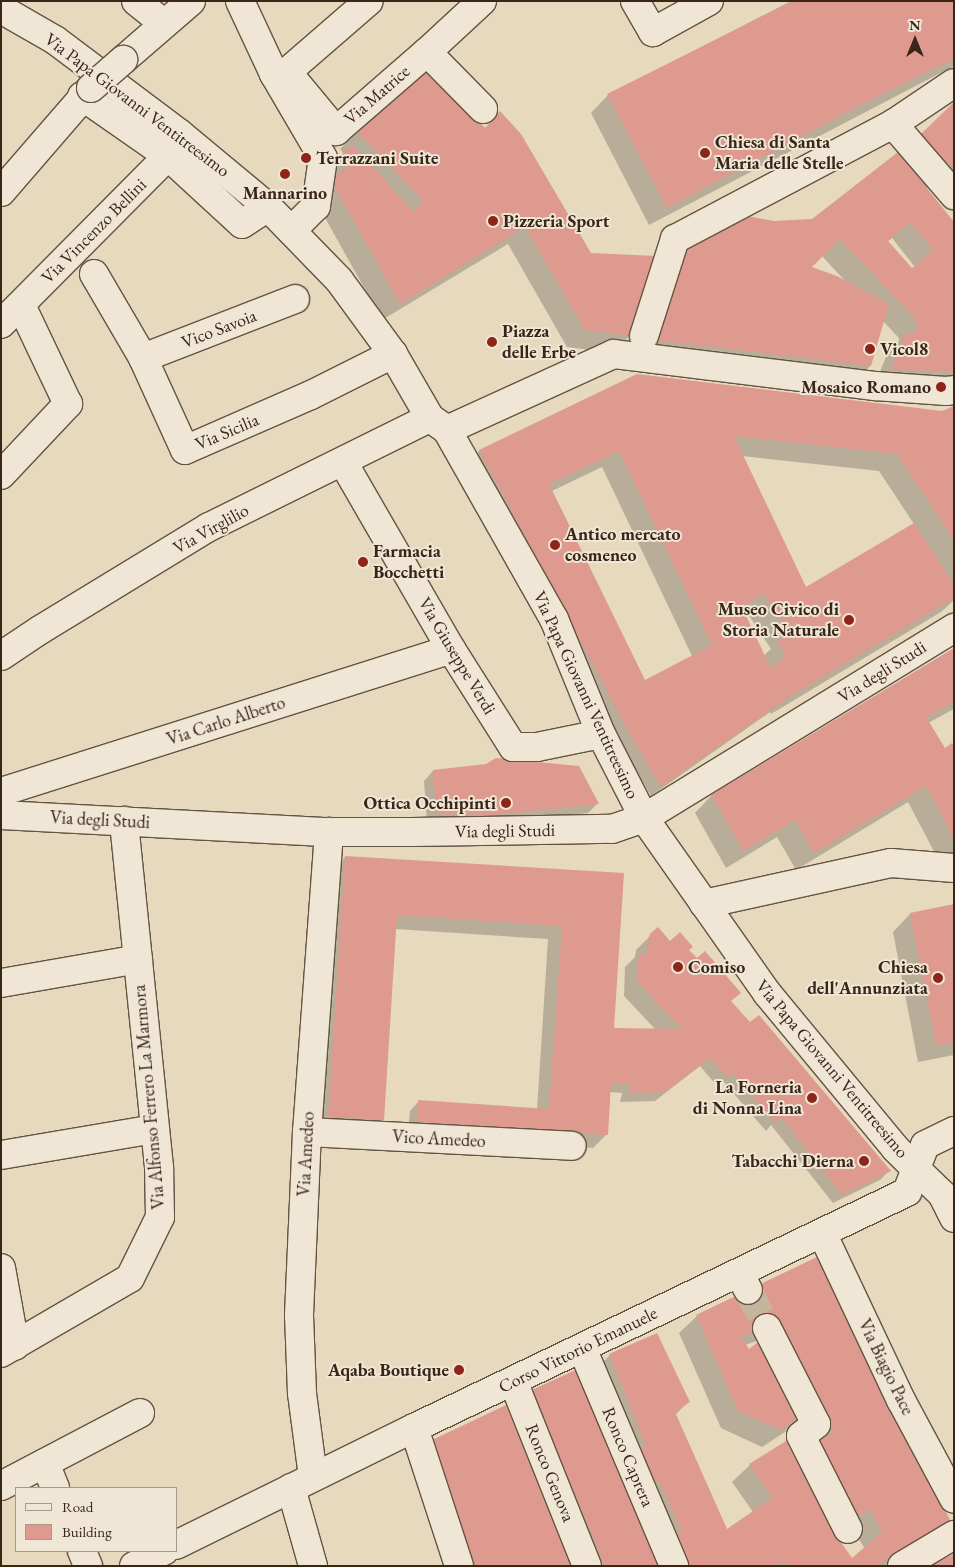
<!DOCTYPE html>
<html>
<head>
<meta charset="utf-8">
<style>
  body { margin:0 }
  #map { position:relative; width:955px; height:1567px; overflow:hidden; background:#e6d9be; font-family:"EB Garamond",serif }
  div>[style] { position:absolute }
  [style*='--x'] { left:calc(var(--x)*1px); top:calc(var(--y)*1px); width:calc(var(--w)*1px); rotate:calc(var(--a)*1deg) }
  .shadow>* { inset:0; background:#0003 }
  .building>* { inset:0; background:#de9a8e }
  .minor-tunnel>* { height:28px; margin-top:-14px; transform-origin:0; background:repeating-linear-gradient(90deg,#c4b59d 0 28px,transparent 0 42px) }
  .roads { filter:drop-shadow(1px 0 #655342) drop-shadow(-1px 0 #655342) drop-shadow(0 1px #655342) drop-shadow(0 -1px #655342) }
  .pedestrian>* { height:28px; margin:-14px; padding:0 14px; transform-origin:14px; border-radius:14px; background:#efe6d5 }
  .minor>* { height:28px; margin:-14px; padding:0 14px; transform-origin:14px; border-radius:14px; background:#efe6d5 }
  .tertiary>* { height:28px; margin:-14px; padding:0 14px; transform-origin:14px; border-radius:14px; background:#efe6d5 }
  .bridges { filter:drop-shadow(1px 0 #655342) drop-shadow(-1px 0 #655342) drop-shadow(0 1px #655342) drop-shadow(0 -1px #655342) }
  .tertiary-bridge>* { height:28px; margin:-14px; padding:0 14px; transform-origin:14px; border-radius:14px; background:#efe6d5 }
  .dots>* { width:14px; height:14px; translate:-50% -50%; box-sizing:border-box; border:2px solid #efe6d5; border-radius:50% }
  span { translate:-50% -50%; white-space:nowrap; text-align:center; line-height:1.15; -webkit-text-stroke:4px #efe6d5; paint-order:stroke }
  .street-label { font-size:18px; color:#3a2619 }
  .poi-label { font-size:18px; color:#3a2619; font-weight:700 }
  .left { translate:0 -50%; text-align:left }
  .right { translate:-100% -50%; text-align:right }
  .frame { position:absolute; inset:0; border:2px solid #3a2619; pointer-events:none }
  .legend { position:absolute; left:15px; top:1487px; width:162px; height:65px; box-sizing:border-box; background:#efe6d5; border:1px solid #a7998a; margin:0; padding:6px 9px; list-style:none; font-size:15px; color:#3a2619 }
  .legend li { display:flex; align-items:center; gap:10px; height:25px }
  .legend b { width:25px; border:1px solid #a7998a }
  .north { position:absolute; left:890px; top:15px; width:50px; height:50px; -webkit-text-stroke:4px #efe6d5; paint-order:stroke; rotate:0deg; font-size:14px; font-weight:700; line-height:20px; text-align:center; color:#3a2619 }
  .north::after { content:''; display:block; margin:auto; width:18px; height:22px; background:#3a2619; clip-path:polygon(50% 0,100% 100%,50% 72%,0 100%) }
</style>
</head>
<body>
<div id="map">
  <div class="shadow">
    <i style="clip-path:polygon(954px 1px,954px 66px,649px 225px,591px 113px,608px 95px,791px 1px)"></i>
    <i style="clip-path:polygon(evenodd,954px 104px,954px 195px,935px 180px,926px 189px,954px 224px,954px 387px,874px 387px,887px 354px,899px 341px,899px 338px,883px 321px,870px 366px,856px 380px,632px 362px,774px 222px,813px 220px,900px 156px,954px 104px,892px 238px,915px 267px,912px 270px,887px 242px,892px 238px,954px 104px,822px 256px,846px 282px,809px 268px,822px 256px)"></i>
    <i style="clip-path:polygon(357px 132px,590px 254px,630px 335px,613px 353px,567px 347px,508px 244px,382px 320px,314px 198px,324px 174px,344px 154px,340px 149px)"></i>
    <i style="clip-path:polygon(evenodd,954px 408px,954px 600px,941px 612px,771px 714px,770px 712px,651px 796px,462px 468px,479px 451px,942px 413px,954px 408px,742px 456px,879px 471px,914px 524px,806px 589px,742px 456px,954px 408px,602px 467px,692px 656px,645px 681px,552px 491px,602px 467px,954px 408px,746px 611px,771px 649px,763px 656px,743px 613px,746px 611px)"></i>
    <i style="clip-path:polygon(954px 649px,954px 709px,928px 723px,945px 750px,954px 747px,954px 877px,948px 878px,908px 802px,796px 870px,777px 837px,726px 868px,695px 813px,712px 795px)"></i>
    <i style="clip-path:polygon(579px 767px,597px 804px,588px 813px,485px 824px,427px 823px,424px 781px,433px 771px)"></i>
    <i style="clip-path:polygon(345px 857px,623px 875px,613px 1029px,656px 1030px,624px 996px,625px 967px,635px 957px,636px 950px,651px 935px,687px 950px,730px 1002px,889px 1171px,880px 1180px,833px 1203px,771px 1125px,766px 1131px,723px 1081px,717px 1086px,700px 1066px,655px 1101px,620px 1102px,622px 1093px,610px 1092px,607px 1134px,593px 1148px,408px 1131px,410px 1111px,419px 1101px,537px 1110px,548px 939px,395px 929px,383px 1119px,369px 1133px,315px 1130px,332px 871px)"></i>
    <i style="clip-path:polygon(954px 905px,954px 1055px,918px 1062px,893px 932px,910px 914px)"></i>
    <i style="clip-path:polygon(evenodd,817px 1258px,935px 1544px,887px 1566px,661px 1566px,632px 1503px,656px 1566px,580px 1566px,515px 1409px,533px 1391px,592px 1373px,610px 1355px,688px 1402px,675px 1415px,726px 1531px,753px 1512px,732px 1482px,750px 1465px,832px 1532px,852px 1560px,865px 1549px,851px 1526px,799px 1417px,785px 1432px,762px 1447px,721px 1428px,679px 1333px,697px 1316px,817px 1258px,760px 1340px,768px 1357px,749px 1351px,745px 1345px,760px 1340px)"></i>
  </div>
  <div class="building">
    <i style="clip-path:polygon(793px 1px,954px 1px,954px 59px,874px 98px,667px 208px,607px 94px)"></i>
    <i style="clip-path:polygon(427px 70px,471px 111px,485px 128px,500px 111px,521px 134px,591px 253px,656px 256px,632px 336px,585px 330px,525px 227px,400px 304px,331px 180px,348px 166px,341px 155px,352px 145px,414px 212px,423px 200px,356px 131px)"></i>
    <i style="clip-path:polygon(954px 102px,954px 169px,920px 135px)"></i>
    <i style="clip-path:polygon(evenodd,898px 152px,954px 222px,954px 371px,891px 370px,904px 335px,917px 332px,916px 320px,840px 239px,812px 267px,837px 276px,889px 304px,871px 366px,655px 340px,679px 251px,747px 216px,774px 221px,812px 219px,898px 152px,910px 222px,933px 250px,912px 268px,888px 241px,910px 222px)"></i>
    <i style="clip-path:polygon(evenodd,637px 374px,942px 411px,954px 406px,954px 540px,897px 454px,734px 436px,806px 587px,914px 523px,954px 584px,954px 598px,789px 697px,661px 787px,631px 736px,479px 450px,637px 374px,619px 451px,712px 645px,645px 680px,549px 484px,619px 451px,637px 374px,764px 594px,790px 633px,777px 641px,786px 656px,771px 669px,742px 607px,764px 594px)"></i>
    <i style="clip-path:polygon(954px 648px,954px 702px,926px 717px,945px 748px,952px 743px,954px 745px,954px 839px,926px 786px,814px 853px,795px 820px,744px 851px,711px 795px)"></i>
    <i style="clip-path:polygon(496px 758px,579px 766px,599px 804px,495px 815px,436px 814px,433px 770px,486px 764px)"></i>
    <i style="clip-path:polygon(345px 856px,624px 873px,614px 1028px,682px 1029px,637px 982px,639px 952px,646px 954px,650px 934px,658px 927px,670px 941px,680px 932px,693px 947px,689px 950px,697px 958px,705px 951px,741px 993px,731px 1001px,750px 1022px,759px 1015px,891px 1171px,842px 1195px,781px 1117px,775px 1123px,733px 1073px,727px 1077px,710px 1058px,665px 1092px,629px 1093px,630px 1084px,611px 1083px,608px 1135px,417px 1122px,418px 1100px,549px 1109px,562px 926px,397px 915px,384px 1120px,328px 1117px)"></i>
    <i style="clip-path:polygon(954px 904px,954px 1042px,936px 1046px,910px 913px)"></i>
    <i style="clip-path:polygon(817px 1257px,897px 1423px,954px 1527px,892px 1555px,878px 1566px,787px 1566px,784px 1561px,776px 1566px,688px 1566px,671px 1535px,682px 1532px,659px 1481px,647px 1488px,633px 1453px,646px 1446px,609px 1354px,657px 1333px,690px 1402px,675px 1412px,727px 1529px,772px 1498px,749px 1464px,786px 1441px,833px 1531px,852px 1558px,882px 1532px,869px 1509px,856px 1518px,816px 1442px,833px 1433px,777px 1323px,741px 1337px,749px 1349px,758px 1342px,804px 1414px,781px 1430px,738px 1411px,696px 1315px)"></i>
    <i style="clip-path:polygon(582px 1367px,625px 1476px,658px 1566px,605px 1566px,532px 1390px)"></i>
    <i style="clip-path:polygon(506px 1405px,572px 1566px,469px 1566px,430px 1441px)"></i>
    <i style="clip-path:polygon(954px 1554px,954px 1566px,930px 1566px)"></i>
  </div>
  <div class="minor-tunnel">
    <i style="--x:748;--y:1290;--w:42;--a:63.4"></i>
  </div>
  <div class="roads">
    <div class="pedestrian">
      <i style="--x:136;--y:1;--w:36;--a:39"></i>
      <i style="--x:893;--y:124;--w:94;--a:49.3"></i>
      <i style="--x:875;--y:386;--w:71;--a:4"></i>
      <i style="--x:946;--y:391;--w:8;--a:-7"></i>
    </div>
    <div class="minor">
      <i style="--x:240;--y:1;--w:81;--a:65"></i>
      <i style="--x:274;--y:74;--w:97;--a:59.7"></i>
      <i style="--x:323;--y:158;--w:49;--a:98.3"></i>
      <i style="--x:316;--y:206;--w:35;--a:135"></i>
      <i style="--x:635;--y:1;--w:36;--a:60"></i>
      <i style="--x:653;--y:32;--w:64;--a:-29"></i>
      <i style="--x:427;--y:52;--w:75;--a:-42.8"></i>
      <i style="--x:287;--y:72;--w:108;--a:-40.9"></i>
      <i style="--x:274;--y:74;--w:13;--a:-9"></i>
      <i style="--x:287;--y:72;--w:77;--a:50.3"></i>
      <i style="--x:336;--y:131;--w:121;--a:-41"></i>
      <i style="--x:427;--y:52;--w:80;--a:45.5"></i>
      <i style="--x:82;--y:96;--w:105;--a:34.9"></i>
      <i style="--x:168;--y:156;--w:100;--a:42.6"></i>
      <i style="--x:242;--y:224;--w:31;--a:-33"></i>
      <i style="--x:94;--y:274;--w:97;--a:59.7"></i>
      <i style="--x:143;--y:358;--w:101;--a:65.5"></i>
      <i style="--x:185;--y:450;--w:137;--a:-23.6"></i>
      <i style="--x:311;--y:395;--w:92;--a:-26.6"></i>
      <i style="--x:1;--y:324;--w:237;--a:-45.2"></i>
      <i style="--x:644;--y:336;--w:102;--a:-72.3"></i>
      <i style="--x:675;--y:239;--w:246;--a:-27.8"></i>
      <i style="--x:893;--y:124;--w:73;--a:-33.9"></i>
      <i style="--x:143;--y:358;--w:163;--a:-21.2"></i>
      <i style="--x:447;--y:430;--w:183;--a:-24.5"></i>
      <i style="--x:614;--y:354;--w:263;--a:7"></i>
      <i style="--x:343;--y:462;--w:216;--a:60"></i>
      <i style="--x:451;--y:649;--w:116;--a:57.7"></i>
      <i style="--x:513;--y:747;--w:24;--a:0"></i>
      <i style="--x:537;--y:747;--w:65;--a:-11.5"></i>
      <i style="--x:1;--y:475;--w:98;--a:-46.7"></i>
      <i style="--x:68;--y:404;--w:110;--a:-115.4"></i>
      <i style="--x:1;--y:656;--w:47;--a:-33.7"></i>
      <i style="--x:40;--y:630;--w:198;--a:-31.4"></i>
      <i style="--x:209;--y:527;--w:246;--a:-26.3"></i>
      <i style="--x:1;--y:792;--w:472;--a:-17.6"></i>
      <i style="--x:644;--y:818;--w:364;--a:-31.5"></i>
      <i style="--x:704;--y:904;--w:191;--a:-12.4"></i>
      <i style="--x:891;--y:863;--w:63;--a:4.5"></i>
      <i style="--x:1;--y:983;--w:139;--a:-9.9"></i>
      <i style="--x:307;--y:1132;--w:265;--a:3"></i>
      <i style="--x:1;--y:1155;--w:155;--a:-9.6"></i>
      <i style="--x:916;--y:1169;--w:36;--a:44"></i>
      <i style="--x:942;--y:1194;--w:27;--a:63"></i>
      <i style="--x:822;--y:1233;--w:185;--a:64.7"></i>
      <i style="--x:901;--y:1400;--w:112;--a:61.8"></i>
      <i style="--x:1;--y:1268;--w:79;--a:79.8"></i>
      <i style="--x:739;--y:1273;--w:19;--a:62"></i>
      <i style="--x:767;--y:1328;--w:108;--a:63"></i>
      <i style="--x:816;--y:1424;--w:19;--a:141"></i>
      <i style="--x:801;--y:1436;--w:104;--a:63.2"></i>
      <i style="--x:582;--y:1348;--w:237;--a:67.1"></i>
      <i style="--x:1;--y:1353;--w:149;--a:-30.2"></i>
      <i style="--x:130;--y:1278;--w:68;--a:-63.8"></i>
      <i style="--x:160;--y:1217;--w:50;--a:-91.1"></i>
      <i style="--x:159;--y:1167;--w:348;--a:-95.8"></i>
      <i style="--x:513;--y:1381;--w:199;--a:68.2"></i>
      <i style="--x:414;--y:1428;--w:145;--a:71.9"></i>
      <i style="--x:45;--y:1463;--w:27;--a:68"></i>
      <i style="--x:313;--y:1477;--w:85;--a:-97.5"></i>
      <i style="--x:302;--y:1393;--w:78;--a:-92.2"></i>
      <i style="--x:299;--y:1315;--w:183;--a:-87.5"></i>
      <i style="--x:307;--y:1132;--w:301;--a:-85.8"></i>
      <i style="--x:1;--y:1486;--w:157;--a:-27.7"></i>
      <i style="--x:291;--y:1488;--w:81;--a:74.2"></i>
      <i style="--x:82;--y:1551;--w:16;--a:68"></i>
      <i style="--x:902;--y:1566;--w:61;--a:-30.8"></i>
    </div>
    <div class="tertiary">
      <i style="--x:1;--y:9;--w:62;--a:29.9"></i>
      <i style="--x:55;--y:40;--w:156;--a:36.9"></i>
      <i style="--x:180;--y:134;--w:114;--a:39.7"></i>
      <i style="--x:268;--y:207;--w:102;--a:45.8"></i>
      <i style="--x:339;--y:280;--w:92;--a:53.9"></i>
      <i style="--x:393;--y:354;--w:74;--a:60"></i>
      <i style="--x:430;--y:418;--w:21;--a:35"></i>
      <i style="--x:447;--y:430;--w:217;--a:60.5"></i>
      <i style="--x:554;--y:619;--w:124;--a:67.8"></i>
      <i style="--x:601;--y:734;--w:94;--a:62.9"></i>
      <i style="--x:644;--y:818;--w:214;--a:54.9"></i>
      <i style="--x:767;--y:993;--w:201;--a:50.4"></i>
      <i style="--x:895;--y:1148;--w:30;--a:45"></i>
      <i style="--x:123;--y:60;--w:90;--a:-40.9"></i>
      <i style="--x:1;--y:192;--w:138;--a:-49.1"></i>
      <i style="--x:1;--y:815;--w:328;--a:3"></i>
      <i style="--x:329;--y:832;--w:83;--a:0"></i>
      <i style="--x:412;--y:832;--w:200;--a:-0.9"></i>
      <i style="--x:612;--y:829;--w:34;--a:-19"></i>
      <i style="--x:176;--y:1545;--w:265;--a:-26.2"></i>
      <i style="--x:414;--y:1428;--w:547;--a:-25.58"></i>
      <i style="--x:907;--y:1192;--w:50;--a:-69"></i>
      <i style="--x:925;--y:1145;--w:32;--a:-26"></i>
      <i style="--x:134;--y:1566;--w:34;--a:-27"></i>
    </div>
  </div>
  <div class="bridges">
    <div class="tertiary-bridge">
      <i style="--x:91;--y:88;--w:43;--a:-41.2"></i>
    </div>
  </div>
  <div class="dots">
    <i style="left:705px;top:153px;background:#8f2418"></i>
    <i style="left:306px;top:158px;background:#8f2418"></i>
    <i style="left:285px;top:174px;background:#8f2418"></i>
    <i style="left:493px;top:221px;background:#8f2418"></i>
    <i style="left:492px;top:342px;background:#8f2418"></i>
    <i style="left:870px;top:349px;background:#8f2418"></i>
    <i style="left:941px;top:387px;background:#8f2418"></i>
    <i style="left:555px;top:545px;background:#8f2418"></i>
    <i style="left:363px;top:562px;background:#8f2418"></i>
    <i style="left:849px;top:620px;background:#8f2418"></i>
    <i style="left:506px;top:803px;background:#8f2418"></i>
    <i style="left:678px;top:967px;background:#8f2418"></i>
    <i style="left:938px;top:978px;background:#8f2418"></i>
    <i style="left:812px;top:1098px;background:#8f2418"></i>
    <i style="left:864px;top:1161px;background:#8f2418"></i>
    <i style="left:459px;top:1370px;background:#8f2418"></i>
  </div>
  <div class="street-label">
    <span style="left:377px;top:95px;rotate:-41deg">Via Matrice</span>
    <span style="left:137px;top:105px;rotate:37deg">Via Papa Giovanni Ventitreesimo</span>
    <span style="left:94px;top:231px;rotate:-45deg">Via Vincenzo Bellini</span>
    <span style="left:219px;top:329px;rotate:-21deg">Vico Savoia</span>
    <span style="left:227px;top:432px;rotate:-23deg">Via Sicilia</span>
    <span style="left:211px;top:529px;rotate:-29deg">Via Virglilio</span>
    <span style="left:457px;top:656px;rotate:59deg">Via Giuseppe Verdi</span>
    <span style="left:882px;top:672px;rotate:-32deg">Via degli Studi</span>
    <span style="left:586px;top:695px;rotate:65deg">Via Papa Giovanni Ventitreesimo</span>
    <span style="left:226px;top:721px;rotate:-18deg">Via Carlo Alberto</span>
    <span style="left:100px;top:820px;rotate:3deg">Via degli Studi</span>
    <span style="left:505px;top:831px;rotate:-1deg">Via degli Studi</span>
    <span style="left:832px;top:1069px;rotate:50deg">Via Papa Giovanni Ventitreesimo</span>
    <span style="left:149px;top:1097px;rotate:-95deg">Via Alfonso Ferrero La Marmora</span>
    <span style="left:439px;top:1139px;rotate:3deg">Vico Amedeo</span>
    <span style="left:306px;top:1154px;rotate:-87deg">Via Amedeo</span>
    <span style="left:578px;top:1350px;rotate:-26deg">Corso Vittorio Emanuele</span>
    <span style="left:886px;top:1367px;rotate:64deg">Via Biagio Pace</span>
    <span style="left:628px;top:1457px;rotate:67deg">Ronco Caprera</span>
    <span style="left:550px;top:1473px;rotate:68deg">Ronco Genova</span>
  </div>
  <div class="poi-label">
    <span class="left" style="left:715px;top:153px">Chiesa di Santa<br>Maria delle Stelle</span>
    <span class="left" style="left:316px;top:158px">Terrazzani Suite</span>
    <span style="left:285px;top:193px">Mannarino</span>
    <span class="left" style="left:503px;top:221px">Pizzeria Sport</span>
    <span class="left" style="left:502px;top:342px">Piazza<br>delle Erbe</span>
    <span class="left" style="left:880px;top:349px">Vicol8</span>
    <span class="right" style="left:931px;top:387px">Mosaico Romano</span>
    <span class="left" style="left:565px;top:545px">Antico mercato<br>cosmeneo</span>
    <span class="left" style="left:373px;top:562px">Farmacia<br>Bocchetti</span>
    <span class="right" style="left:839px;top:620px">Museo Civico di<br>Storia Naturale</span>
    <span class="right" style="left:496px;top:803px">Ottica Occhipinti</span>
    <span class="left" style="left:688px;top:967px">Comiso</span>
    <span class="right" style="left:928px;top:978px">Chiesa<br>dell'Annunziata</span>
    <span class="right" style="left:802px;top:1098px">La Forneria<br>di Nonna Lina</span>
    <span class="right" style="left:854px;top:1161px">Tabacchi Dierna</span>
    <span class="right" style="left:449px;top:1370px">Aqaba Boutique</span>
  </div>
  <div class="frame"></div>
  <ul class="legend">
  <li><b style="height:6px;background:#efe6d5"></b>Road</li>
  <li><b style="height:14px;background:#de9a8e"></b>Building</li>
  </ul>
  <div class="north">N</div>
</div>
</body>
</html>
